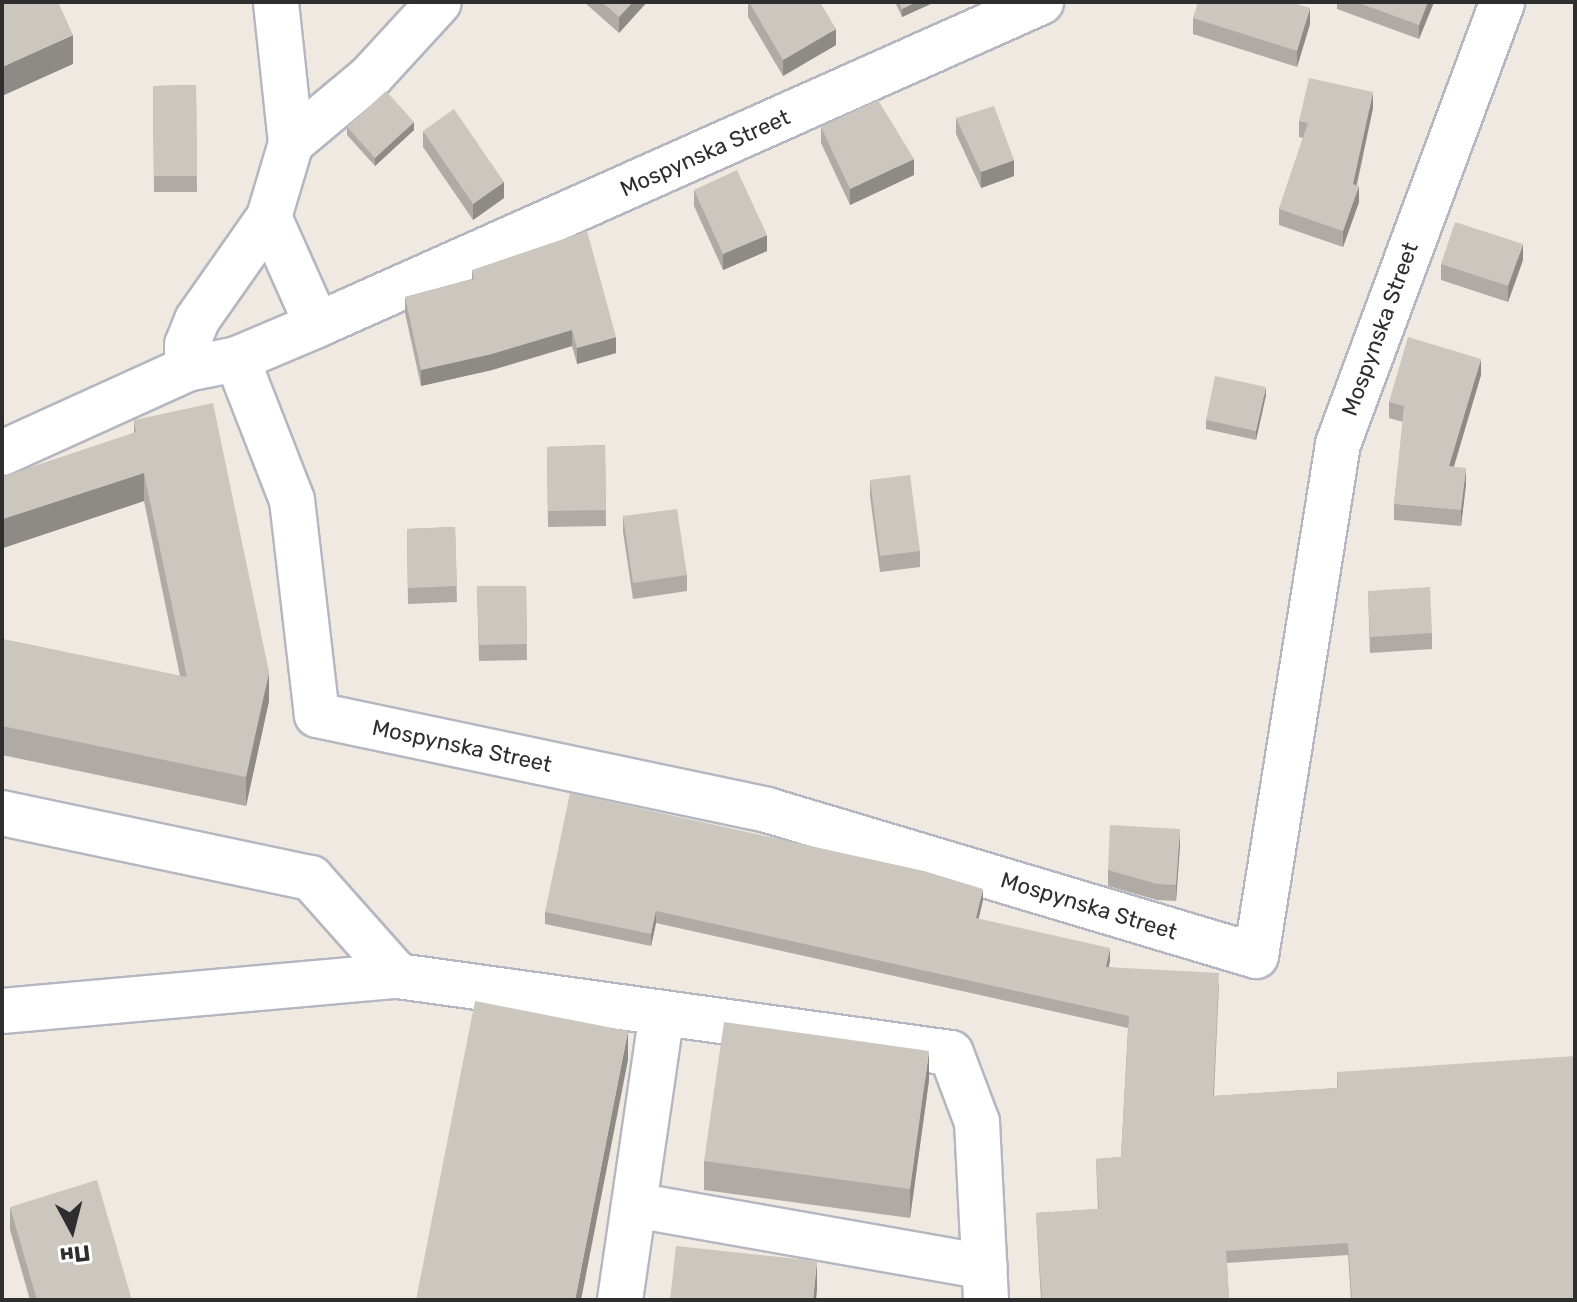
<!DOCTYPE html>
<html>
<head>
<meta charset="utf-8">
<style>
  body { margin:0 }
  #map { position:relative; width:1577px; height:1302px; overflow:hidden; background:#efe9e1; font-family:Rubik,sans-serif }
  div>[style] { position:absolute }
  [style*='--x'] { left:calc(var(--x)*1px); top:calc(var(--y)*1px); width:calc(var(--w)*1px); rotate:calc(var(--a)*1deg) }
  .roads { filter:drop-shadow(2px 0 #b4b7c1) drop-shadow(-2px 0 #b4b7c1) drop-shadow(0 2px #b4b7c1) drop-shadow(0 -2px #b4b7c1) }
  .minor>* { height:44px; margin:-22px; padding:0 22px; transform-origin:22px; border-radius:22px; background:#fff }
  .wall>* { inset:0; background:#afaba4 }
  .shaded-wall>* { inset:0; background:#8e8b86 }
  .building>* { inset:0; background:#cbc7bf }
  span { translate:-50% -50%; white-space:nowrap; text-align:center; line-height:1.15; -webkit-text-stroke:6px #fff; paint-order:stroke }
  .street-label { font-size:22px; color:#2e2e2e }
  .frame { position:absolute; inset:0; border:4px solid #2e2e2e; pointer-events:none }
  .north { position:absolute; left:32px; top:1190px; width:80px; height:80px; -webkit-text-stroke:6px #fff; paint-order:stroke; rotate:173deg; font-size:22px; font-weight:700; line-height:32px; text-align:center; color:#2e2e2e }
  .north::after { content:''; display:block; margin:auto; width:28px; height:36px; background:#2e2e2e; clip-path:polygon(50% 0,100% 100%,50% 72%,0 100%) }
</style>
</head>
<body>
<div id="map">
  <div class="roads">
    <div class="minor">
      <i style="--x:291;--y:143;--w:104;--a:-39.9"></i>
      <i style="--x:371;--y:76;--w:100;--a:-47.4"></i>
      <i style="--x:269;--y:217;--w:118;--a:66"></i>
      <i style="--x:237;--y:359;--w:151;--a:68.7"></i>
      <i style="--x:292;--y:500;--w:216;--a:83.4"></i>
      <i style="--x:317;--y:715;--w:460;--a:11.9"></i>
      <i style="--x:767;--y:810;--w:510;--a:16.62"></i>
      <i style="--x:1256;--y:956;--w:519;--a:-80.9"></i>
      <i style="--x:1338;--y:444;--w:471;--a:-69.6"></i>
      <i style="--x:187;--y:369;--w:24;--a:-90"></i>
      <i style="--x:187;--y:345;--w:27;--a:-68"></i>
      <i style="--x:197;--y:320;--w:126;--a:-55"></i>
      <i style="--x:269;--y:217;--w:77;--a:-73.4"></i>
      <i style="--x:291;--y:143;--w:142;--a:-96.1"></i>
      <i style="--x:2;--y:453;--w:203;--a:-24.4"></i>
      <i style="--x:187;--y:369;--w:51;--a:-11.3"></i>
      <i style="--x:237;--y:359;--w:87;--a:-23"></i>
      <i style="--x:317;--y:325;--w:793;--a:-24.04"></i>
      <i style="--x:2;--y:813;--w:316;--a:11.9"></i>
      <i style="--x:311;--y:878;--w:131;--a:48.4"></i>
      <i style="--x:398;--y:976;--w:558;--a:7.93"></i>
      <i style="--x:951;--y:1053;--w:74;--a:69.4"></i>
      <i style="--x:977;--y:1122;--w:178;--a:87.1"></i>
      <i style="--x:2;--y:1011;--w:398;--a:-5.1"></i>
      <i style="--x:634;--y:1205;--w:356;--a:10"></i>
      <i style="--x:620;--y:1300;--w:290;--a:-81.7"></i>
    </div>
  </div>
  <div class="wall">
    <i style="clip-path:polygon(584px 2px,647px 2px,619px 33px)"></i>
    <i style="clip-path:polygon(748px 2px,820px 2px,836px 45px,783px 76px,748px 17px)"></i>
    <i style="clip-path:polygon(895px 2px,935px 2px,902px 17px)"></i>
    <i style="clip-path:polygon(1337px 2px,1434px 2px,1419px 39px,1337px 9px)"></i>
    <i style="clip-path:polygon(1193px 18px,1310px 24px,1297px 67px,1193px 34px)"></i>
    <i style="clip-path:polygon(196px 85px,197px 192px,154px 192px,153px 86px)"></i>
    <i style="clip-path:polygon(1373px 108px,1357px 185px,1359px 202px,1343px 247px,1279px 225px,1279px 209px,1303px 138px,1299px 137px,1299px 121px)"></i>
    <i style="clip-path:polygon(956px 118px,1014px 176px,981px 188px,956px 134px)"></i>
    <i style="clip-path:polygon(347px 127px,414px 130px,375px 166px,347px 135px)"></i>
    <i style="clip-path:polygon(821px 127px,914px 175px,850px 205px,821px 143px)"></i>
    <i style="clip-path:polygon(423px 131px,504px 198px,473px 220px,423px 147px)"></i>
    <i style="clip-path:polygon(694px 190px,767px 251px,723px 270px,694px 206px)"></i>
    <i style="clip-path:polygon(1523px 260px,1508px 302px,1441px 280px,1441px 264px)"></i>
    <i style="clip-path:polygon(472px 270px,616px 353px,577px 364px,572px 346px,492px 370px,421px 386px,405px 313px,405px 297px,472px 279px)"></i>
    <i style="clip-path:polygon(1481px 375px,1454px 467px,1466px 484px,1461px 526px,1394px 520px,1394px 504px,1403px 422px,1389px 418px,1389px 402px)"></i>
    <i style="clip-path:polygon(1266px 395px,1256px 440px,1206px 429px,1206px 420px)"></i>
    <i style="clip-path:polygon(134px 420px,269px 701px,246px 806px,2px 755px,2px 639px,180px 676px,144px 501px,3px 548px,2px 546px,2px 477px,134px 433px)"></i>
    <i style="clip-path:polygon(605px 445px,606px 526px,548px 527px,547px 447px)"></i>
    <i style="clip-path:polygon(870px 480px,920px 551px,920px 567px,880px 572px,870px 496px)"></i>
    <i style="clip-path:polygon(623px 516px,687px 575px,687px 591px,633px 599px,623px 532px)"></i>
    <i style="clip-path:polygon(455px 527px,457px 602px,408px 604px,407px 529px)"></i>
    <i style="clip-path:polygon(477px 586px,526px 586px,527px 660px,479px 661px)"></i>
    <i style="clip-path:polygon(1368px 591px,1432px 633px,1432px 649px,1370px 653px)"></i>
    <i style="clip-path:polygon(1180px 845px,1176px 901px,1157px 900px,1108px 886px,1108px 870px)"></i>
    <i style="clip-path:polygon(983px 900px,978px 919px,1110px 960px,1109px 967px,1219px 985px,1214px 1096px,1337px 1088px,1337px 1072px,1575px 1300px,1351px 1300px,1348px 1255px,1227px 1263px,1229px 1300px,1041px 1300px,1036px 1213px,1098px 1209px,1096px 1159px,1121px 1157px,1128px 1028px,656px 923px,651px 946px,545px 924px,545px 912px)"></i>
    <i style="clip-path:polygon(929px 1080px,910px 1218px,704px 1190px,704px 1161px)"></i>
    <i style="clip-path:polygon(10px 1207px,132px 1300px,30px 1300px,10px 1230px)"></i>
  </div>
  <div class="shaded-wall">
    <i style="clip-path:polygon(633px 2px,647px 2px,619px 33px,619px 17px)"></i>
    <i style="clip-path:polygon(917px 2px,935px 2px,902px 17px,902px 9px)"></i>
    <i style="clip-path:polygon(1428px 2px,1434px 2px,1419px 39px,1419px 25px)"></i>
    <i style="clip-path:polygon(1310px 8px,1310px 24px,1297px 67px,1297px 51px)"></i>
    <i style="clip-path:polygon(836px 29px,836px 45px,783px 76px,783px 60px)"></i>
    <i style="clip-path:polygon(73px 35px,73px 64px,2px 96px,2px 67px)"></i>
    <i style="clip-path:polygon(1373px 92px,1373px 108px,1353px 200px,1353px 184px)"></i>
    <i style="clip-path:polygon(414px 122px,414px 130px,375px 166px,375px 158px)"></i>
    <i style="clip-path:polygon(914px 159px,914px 175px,850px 205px,850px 189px)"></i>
    <i style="clip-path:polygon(1014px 160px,1014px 176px,981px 188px,981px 172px)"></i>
    <i style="clip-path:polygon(504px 182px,504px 198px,473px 220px,473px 204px)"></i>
    <i style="clip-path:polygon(1359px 186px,1359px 202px,1343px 247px,1343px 231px)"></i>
    <i style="clip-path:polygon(767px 235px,767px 251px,723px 270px,723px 254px)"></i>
    <i style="clip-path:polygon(1523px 244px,1523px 260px,1508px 302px,1508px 286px)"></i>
    <i style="clip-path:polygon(572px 330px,572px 346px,492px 370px,421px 386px,421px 370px)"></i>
    <i style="clip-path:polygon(616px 337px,616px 353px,577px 364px,577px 348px)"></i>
    <i style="clip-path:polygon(1481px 359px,1481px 375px,1449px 482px,1449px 466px)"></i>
    <i style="clip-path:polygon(1266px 387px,1266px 395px,1256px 440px,1256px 431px)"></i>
    <i style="clip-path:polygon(1466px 468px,1466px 484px,1461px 526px,1461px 510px)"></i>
    <i style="clip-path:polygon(144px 473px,144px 501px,3px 548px,3px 519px)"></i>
    <i style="clip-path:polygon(269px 672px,269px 701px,246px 806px,246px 777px)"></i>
    <i style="clip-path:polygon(1180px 829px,1180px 845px,1176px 901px,1176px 885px)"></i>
    <i style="clip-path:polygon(983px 889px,983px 900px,976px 930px,976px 918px)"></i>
    <i style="clip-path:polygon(656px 911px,656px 923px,651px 946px,651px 934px)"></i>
    <i style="clip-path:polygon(1110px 948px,1110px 960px,1106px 979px,1106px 967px)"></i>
    <i style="clip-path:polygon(628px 1031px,628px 1060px,581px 1300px,575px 1300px)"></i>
    <i style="clip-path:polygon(929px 1051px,929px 1080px,910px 1218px,910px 1189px)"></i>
    <i style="clip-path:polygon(817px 1261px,817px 1290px,816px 1300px,813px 1300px)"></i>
  </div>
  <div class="building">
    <i style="clip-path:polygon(2px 2px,58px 2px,73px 35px,2px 67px)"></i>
    <i style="clip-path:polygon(602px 2px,633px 2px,619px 17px)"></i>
    <i style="clip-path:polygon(749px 2px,820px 2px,836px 29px,783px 60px)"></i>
    <i style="clip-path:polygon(899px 2px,917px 2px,902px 9px)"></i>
    <i style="clip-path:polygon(1198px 2px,1290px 2px,1310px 8px,1297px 51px,1193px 18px)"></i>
    <i style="clip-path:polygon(1356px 2px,1428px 2px,1419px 25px)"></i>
    <i style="clip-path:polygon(1309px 78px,1373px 92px,1353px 184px,1359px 186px,1343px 231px,1279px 209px,1308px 123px,1299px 121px)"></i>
    <i style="clip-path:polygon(196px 85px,197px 176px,154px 176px,153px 86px)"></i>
    <i style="clip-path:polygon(386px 91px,414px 122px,375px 158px,347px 127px)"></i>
    <i style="clip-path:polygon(878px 100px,914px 159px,850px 189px,821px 127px)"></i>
    <i style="clip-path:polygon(994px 106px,1014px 160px,981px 172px,956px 118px)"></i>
    <i style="clip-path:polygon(454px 109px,504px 182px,473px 204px,423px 131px)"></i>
    <i style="clip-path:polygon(737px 170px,767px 235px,723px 254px,694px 190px)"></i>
    <i style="clip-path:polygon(1455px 222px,1523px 244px,1508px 286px,1441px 264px)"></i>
    <i style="clip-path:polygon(587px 231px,616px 337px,577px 348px,572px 330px,492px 354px,421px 370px,405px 297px,474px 279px,472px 270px)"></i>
    <i style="clip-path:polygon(1408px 337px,1481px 359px,1449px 466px,1466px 468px,1461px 510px,1394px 504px,1404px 406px,1389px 402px)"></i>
    <i style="clip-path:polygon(1215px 376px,1266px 387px,1256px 431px,1206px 420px)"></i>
    <i style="clip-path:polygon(213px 403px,269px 672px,246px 777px,2px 726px,2px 639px,187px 677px,144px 473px,3px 519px,2px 477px,136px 432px,134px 420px)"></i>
    <i style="clip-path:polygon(605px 445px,606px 510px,548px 511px,547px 447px)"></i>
    <i style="clip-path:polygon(910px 475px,920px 551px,880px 556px,870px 480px)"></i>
    <i style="clip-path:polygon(677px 509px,687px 575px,633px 583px,623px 516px)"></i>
    <i style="clip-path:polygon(455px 527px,457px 586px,408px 588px,407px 529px)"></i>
    <i style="clip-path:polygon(477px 586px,526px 586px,527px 644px,479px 645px)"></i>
    <i style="clip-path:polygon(1430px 587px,1432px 633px,1370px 637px,1368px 591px)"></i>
    <i style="clip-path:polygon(570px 793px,924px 871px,983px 889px,976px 918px,1110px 948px,1106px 967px,1219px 973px,1213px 1096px,1338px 1088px,1337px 1072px,1575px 1056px,1575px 1300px,1352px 1300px,1348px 1243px,1226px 1251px,1229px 1300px,1042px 1300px,1036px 1213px,1099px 1209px,1096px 1159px,1121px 1157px,1129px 1016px,656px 911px,651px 934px,545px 912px)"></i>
    <i style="clip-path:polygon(1110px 825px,1180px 829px,1176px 885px,1157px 884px,1108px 870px)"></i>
    <i style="clip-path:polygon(475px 1001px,628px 1031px,575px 1300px,416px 1300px)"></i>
    <i style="clip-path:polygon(724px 1022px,929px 1051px,910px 1189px,704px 1161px)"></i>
    <i style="clip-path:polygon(97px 1180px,132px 1300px,37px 1300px,10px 1207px)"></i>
    <i style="clip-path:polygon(676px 1246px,817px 1261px,813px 1300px,670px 1300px)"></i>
  </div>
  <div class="street-label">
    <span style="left:705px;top:153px;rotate:-24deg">Mospynska Street</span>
    <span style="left:1380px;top:329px;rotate:-70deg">Mospynska Street</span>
    <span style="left:462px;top:746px;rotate:12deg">Mospynska Street</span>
    <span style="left:1089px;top:906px;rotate:17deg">Mospynska Street</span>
  </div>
  <div class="frame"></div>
  <div class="north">Пн</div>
</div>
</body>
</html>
